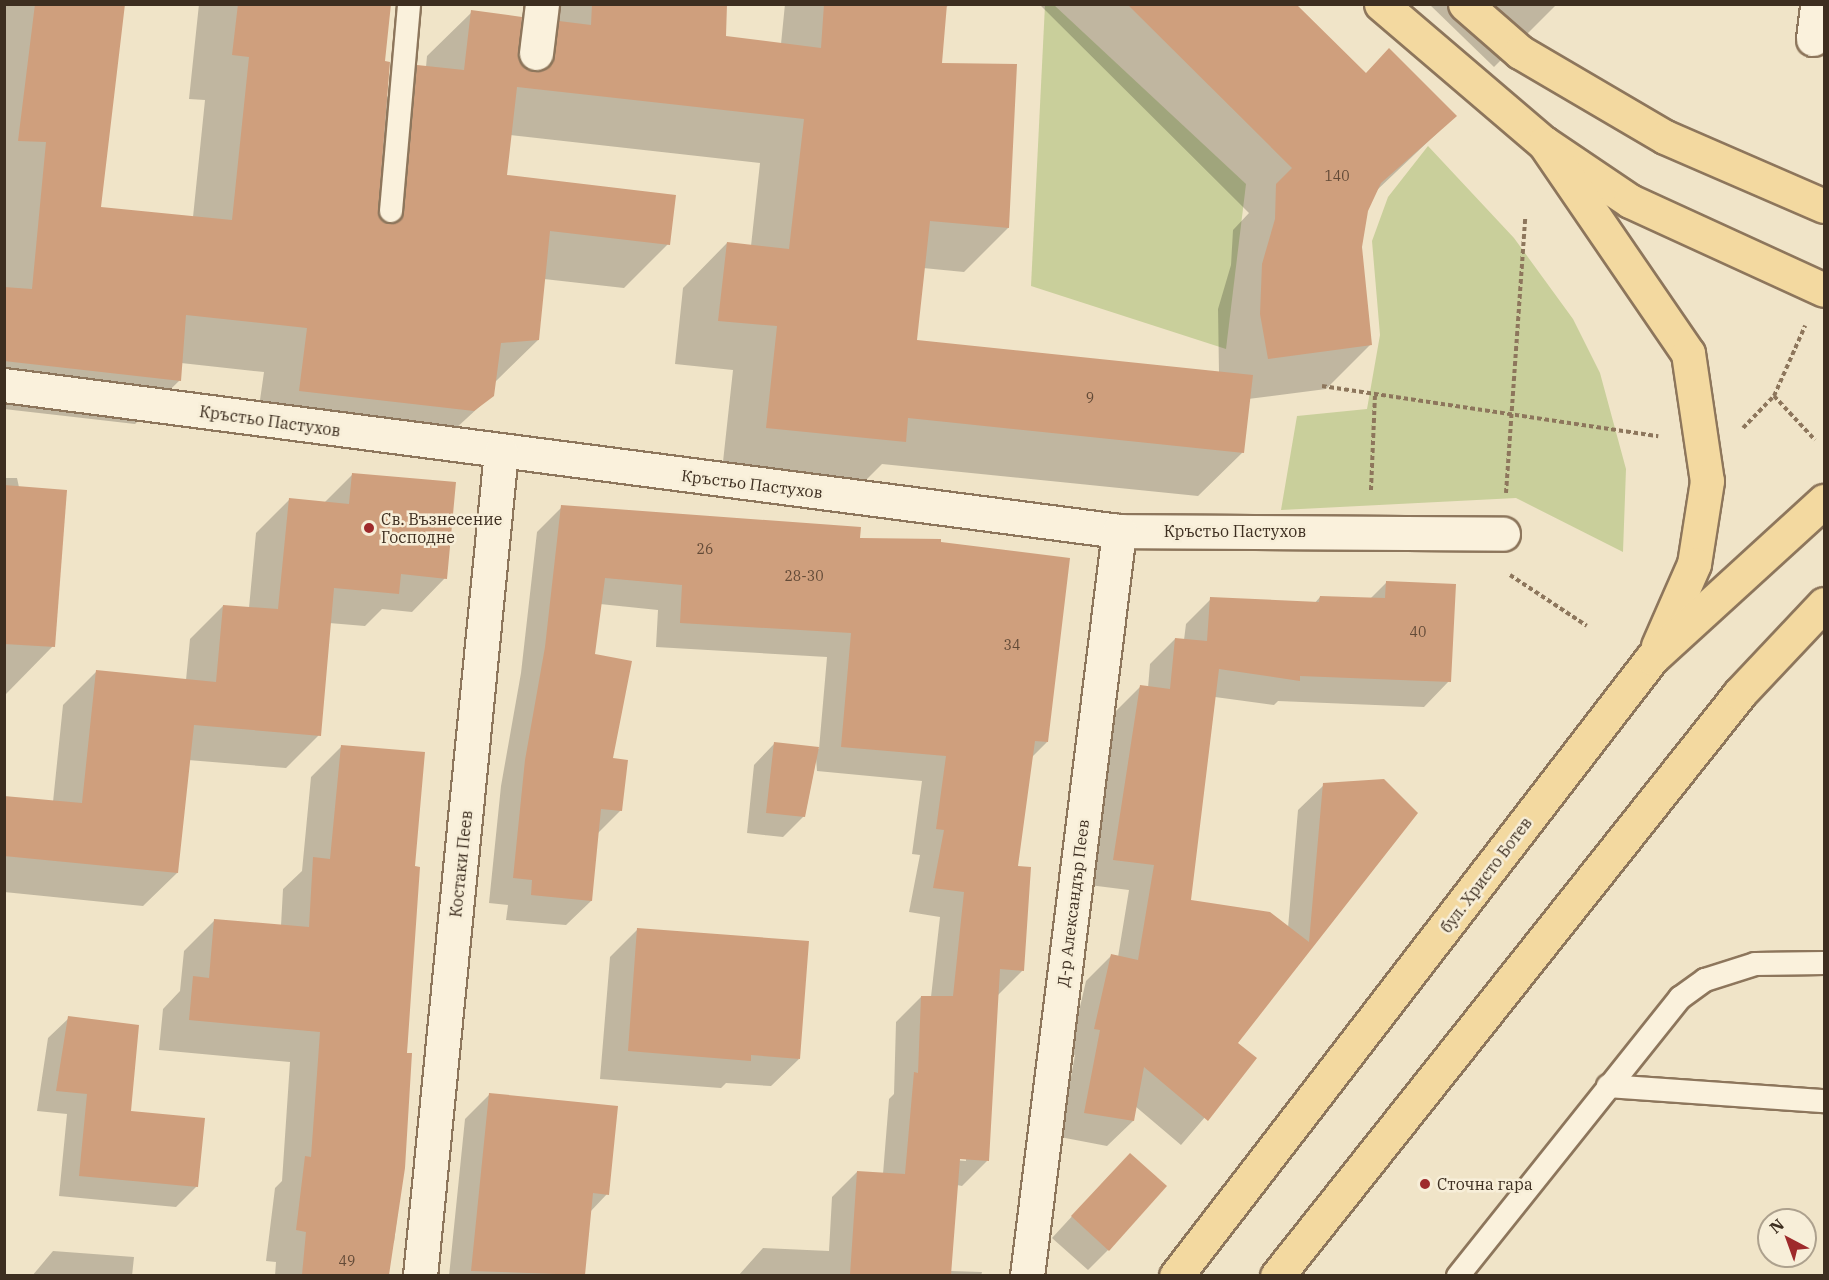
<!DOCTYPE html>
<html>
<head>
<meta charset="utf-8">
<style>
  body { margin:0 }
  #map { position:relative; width:1829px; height:1280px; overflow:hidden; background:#f0e4c8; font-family:"IBM Plex Serif",serif }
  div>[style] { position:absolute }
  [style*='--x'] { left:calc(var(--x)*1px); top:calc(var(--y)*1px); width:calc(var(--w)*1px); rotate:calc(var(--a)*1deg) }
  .green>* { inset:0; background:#c9cf9b }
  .shadow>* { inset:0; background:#0003 }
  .building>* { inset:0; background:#cf9f7d }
  .path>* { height:4px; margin-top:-2px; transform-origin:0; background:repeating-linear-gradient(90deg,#8d765c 0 4.5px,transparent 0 7.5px) }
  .roads { filter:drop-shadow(2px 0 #8d765c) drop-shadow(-2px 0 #8d765c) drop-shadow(0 2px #8d765c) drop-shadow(0 -2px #8d765c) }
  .service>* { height:22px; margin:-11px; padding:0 11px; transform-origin:11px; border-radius:11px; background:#faf1dc }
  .minor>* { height:33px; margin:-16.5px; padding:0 16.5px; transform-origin:16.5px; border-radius:16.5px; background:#faf1dc }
  .primary>* { height:33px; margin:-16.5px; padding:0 16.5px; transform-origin:16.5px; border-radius:16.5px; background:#f3d9a0 }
  .dots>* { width:16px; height:16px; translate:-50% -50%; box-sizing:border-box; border:3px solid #f7eed8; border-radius:50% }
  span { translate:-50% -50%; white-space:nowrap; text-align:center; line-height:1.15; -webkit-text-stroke:5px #f7eed8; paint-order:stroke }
  .number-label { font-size:14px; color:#624a37 }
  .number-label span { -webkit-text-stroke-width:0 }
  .street-label { font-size:16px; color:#3d2e20 }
  .poi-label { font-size:16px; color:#3d2e20 }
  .left { translate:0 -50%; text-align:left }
  .frame { position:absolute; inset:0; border:6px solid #3d2e20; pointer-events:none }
  .north { position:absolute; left:1757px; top:1208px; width:60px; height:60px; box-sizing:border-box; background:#f7eed8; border:2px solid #ada18e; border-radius:50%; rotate:319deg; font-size:16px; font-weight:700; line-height:24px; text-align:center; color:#3d2e20 }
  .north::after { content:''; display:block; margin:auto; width:21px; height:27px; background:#9e2a2b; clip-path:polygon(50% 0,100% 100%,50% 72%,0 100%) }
</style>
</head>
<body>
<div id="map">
  <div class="green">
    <i style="clip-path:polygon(1045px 5px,1054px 5px,1246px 184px,1226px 349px,1031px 286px)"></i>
    <i style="clip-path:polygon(1428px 146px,1514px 238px,1573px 319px,1600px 373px,1626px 469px,1623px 552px,1516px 498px,1281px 510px,1297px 416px,1367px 409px,1380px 335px,1372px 241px,1388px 197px)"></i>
  </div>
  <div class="shadow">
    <i style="clip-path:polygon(4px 4px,124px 4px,100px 208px,193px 217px,205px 100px,189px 99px,199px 4px,389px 4px,383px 63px,386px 98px,418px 66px,426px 67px,427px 56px,472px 12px,520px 62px,549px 33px,550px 4px,726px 4px,724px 37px,781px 44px,785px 4px,954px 4px,945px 7px,940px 64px,1008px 228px,964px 272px,923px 268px,915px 341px,1219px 373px,1218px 309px,1231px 265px,1233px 230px,1249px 213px,1039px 4px,1292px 4px,1365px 75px,1455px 116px,1376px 191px,1367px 210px,1361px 247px,1370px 345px,1326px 389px,1248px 399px,1243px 452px,1198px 496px,882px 464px,860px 486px,722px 471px,733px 370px,675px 364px,683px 288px,727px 243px,751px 246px,760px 163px,510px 135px,505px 177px,668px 244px,624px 288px,544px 279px,538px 340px,494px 383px,492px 395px,428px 454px,255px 435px,264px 372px,181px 363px,180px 380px,135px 424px,4px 409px)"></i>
    <i style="clip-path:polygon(1429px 4px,1557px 4px,1494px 67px)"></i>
    <i style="clip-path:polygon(353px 474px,445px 578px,412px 612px,382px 609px,365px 626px,329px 623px,319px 735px,286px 768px,188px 760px,177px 873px,143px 906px,4px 892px,4px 797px,53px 802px,63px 705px,96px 672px,186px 680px,190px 639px,223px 606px,249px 608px,256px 533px,289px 500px,324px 503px)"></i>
    <i style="clip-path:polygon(4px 478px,17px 478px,53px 646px,5px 695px)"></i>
    <i style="clip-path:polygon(evenodd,562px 507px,859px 540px,1047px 742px,1032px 757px,1017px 868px,1023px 970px,997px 996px,987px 1161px,962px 1186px,957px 1185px,950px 1271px,982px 1272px,981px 1276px,738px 1276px,763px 1248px,829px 1251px,832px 1197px,857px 1172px,883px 1174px,889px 1099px,894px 1094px,896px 1022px,921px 997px,931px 997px,940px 917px,909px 912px,920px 855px,912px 854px,922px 781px,817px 771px,816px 758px,804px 816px,783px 837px,747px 833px,754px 765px,774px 744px,819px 749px,827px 657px,656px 647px,658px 610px,600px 604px,593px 655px,621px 810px,597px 834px,591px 901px,566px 925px,506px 920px,508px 905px,489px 903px,501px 786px,521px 673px,537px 532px,562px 507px,966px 1158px,966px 1161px,953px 1160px,966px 1158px)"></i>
    <i style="clip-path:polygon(1387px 582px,1449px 681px,1424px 707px,1278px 701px,1274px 705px,1215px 697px,1190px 901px,1288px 928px,1298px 810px,1324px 785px,1416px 813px,1235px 1044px,1255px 1059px,1181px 1145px,1135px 1106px,1133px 1121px,1107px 1146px,1060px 1137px,1075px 1055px,1069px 1054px,1086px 981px,1112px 955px,1118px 957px,1129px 890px,1089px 885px,1115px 712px,1140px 687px,1148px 688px,1150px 664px,1175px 639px,1184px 640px,1186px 624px,1211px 599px,1314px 604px,1320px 597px,1370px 599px)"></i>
    <i style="clip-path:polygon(342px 746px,413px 868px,403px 1168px,394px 1242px,390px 1246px,387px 1276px,275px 1276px,276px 1262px,266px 1261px,275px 1188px,282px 1181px,290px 1062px,159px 1050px,163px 1009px,180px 991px,184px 951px,215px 920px,281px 926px,283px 889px,302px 871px,311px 777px)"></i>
    <i style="clip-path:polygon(638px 929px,799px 1059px,771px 1086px,726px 1083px,721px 1088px,600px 1079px,610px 957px)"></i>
    <i style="clip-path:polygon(69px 1018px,129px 1113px,197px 1186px,176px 1207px,59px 1196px,67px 1114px,37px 1111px,48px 1038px)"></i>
    <i style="clip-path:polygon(490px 1094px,607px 1194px,590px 1212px,584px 1276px,449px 1276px,465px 1119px)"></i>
    <i style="clip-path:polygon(1110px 1175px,1108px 1250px,1088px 1270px,1052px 1238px)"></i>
    <i style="clip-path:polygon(53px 1251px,134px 1257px,132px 1276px,32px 1276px)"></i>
  </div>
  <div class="building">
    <i style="clip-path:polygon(35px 4px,125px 4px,101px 207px,232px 220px,249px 57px,232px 55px,238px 4px,391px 4px,385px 61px,390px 62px,378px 210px,383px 222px,390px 224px,402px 219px,404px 212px,417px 65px,464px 70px,471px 10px,522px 17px,519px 60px,534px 72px,551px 64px,559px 21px,591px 25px,592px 4px,727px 4px,726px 36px,821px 48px,824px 4px,947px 4px,942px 63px,1017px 64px,1009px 228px,930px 221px,917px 340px,1253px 375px,1244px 453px,908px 418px,906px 442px,766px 428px,777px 326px,718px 321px,727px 242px,789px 249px,804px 119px,517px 87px,507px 175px,676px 195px,670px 245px,550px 231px,539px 340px,501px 343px,494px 396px,474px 411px,299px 391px,307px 328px,186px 315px,181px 381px,4px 361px,4px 287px,32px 289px,46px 142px,18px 141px)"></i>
    <i style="clip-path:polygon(1127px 4px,1296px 4px,1366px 73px,1389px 48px,1457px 116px,1381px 183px,1368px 211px,1362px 247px,1372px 345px,1268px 359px,1260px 314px,1262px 264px,1275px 219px,1276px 184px,1292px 168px)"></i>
    <i style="clip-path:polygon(352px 473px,456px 482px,447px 579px,401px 574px,399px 594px,334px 588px,321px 736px,194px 725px,178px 873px,4px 856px,4px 796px,82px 803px,96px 670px,216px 682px,223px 605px,278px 609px,289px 498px,349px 504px)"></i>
    <i style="clip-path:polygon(4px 485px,67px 490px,55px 647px,4px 644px)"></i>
    <i style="clip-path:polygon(561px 505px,861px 527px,860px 538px,941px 539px,941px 542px,1070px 558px,1048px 742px,1035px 741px,1018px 866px,1031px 867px,1024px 971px,1000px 969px,989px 1161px,960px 1159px,951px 1275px,850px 1275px,857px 1171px,905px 1174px,914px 1072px,918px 1073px,921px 996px,953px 996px,964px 892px,933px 888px,944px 830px,936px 829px,946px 756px,841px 747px,851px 633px,680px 623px,682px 585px,605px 578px,595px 654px,632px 661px,613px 758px,628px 760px,622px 811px,601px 809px,592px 901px,531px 895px,532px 880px,513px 878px,525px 760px,545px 647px)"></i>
    <i style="clip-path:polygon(1386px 581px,1456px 584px,1451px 682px,1300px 676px,1300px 681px,1219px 669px,1191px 900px,1270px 912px,1309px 942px,1323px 783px,1384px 779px,1418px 813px,1238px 1043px,1257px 1058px,1208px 1121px,1144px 1067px,1134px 1121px,1084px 1113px,1100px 1030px,1094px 1029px,1111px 954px,1138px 960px,1154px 865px,1113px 860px,1140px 685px,1170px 689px,1175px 638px,1207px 641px,1210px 597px,1319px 602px,1320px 596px,1385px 598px)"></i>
    <i style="clip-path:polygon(774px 742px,819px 747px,805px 817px,766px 813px)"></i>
    <i style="clip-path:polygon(341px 745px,425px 752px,415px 866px,420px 867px,407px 1053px,412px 1053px,405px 1168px,389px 1275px,302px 1275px,306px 1232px,296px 1230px,305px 1156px,311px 1157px,320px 1032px,189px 1020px,193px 976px,209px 978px,214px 919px,309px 927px,313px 857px,330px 859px)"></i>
    <i style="clip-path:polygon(637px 928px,809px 941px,800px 1059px,751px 1055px,751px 1061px,628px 1051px)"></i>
    <i style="clip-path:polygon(68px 1016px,139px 1025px,131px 1111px,205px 1118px,198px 1187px,79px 1176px,87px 1094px,56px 1091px)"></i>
    <i style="clip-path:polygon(489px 1093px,618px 1106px,609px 1195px,593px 1193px,585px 1275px,471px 1271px)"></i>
    <i style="clip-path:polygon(1130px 1153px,1167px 1186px,1109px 1251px,1071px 1216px)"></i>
  </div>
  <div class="path">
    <i style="--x:1322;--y:386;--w:340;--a:8.5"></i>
    <i style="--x:1774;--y:396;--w:60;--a:47"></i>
    <i style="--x:1743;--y:428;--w:45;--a:-45.9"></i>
    <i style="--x:1774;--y:396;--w:77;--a:-66.1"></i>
    <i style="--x:1371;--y:490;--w:96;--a:-87.6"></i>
    <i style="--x:1506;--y:493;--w:275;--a:-86"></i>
    <i style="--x:1510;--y:575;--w:92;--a:33.5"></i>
  </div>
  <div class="roads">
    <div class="service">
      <i style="--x:391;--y:211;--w:208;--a:-85"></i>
      <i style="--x:1608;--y:1086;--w:217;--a:4"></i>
      <i style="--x:1458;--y:1276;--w:356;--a:-51.4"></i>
      <i style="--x:1680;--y:998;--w:31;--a:-36"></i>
      <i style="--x:1705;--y:980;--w:52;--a:-17.7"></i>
      <i style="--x:1755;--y:964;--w:69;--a:-0.8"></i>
    </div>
    <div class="minor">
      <i style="--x:1813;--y:39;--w:35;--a:-83"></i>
      <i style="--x:536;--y:53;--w:49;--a:-83"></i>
      <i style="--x:4;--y:385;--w:1125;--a:7.46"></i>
      <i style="--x:1119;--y:531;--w:384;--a:0.4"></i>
      <i style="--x:420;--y:1276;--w:828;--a:-84.39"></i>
      <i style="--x:1027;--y:1276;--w:751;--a:-82.96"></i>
    </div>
    <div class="primary">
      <i style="--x:1381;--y:4;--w:214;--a:40.5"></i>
      <i style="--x:1544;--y:143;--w:104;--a:34"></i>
      <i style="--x:1630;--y:201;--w:213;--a:24.6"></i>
      <i style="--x:1465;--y:4;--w:73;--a:41.1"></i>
      <i style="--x:1520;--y:52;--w:168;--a:30.4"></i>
      <i style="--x:1665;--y:137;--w:173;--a:23.5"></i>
      <i style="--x:1544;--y:143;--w:255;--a:55.6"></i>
      <i style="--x:1688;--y:353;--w:129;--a:81.6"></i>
      <i style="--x:1707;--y:481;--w:84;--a:98.9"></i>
      <i style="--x:1694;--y:564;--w:90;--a:113.7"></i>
      <i style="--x:1176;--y:1276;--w:780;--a:-52.4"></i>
      <i style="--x:1652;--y:658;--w:233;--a:-42.4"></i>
      <i style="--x:1277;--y:1276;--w:744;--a:-51.54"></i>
      <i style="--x:1740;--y:693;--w:122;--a:-46.7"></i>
    </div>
  </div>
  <div class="dots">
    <i style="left:369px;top:528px;background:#9e2a2b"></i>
    <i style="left:1425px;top:1184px;background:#9e2a2b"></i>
  </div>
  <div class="number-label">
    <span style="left:1337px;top:176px">140</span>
    <span style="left:1090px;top:398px">9</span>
    <span style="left:705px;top:549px">26</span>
    <span style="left:804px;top:576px">28-30</span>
    <span style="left:1418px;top:632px">40</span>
    <span style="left:1012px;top:645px">34</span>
    <span style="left:347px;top:1261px">49</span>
  </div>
  <div class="street-label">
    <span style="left:270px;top:421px;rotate:8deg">Кръстьо Пастухов</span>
    <span style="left:752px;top:484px;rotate:7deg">Кръстьо Пастухов</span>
    <span style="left:1235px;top:531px">Кръстьо Пастухов</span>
    <span style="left:461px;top:864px;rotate:-84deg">Костаки Пеев</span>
    <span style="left:1486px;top:875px;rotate:-53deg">бул. Христо Ботев</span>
    <span style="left:1073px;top:903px;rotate:-83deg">Д-р Александър Пеев</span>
  </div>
  <div class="poi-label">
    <span class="left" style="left:381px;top:528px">Св. Възнесение<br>Господне</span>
    <span class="left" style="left:1437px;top:1184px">Сточна гара</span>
  </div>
  <div class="frame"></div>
  <div class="north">N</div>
</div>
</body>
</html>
